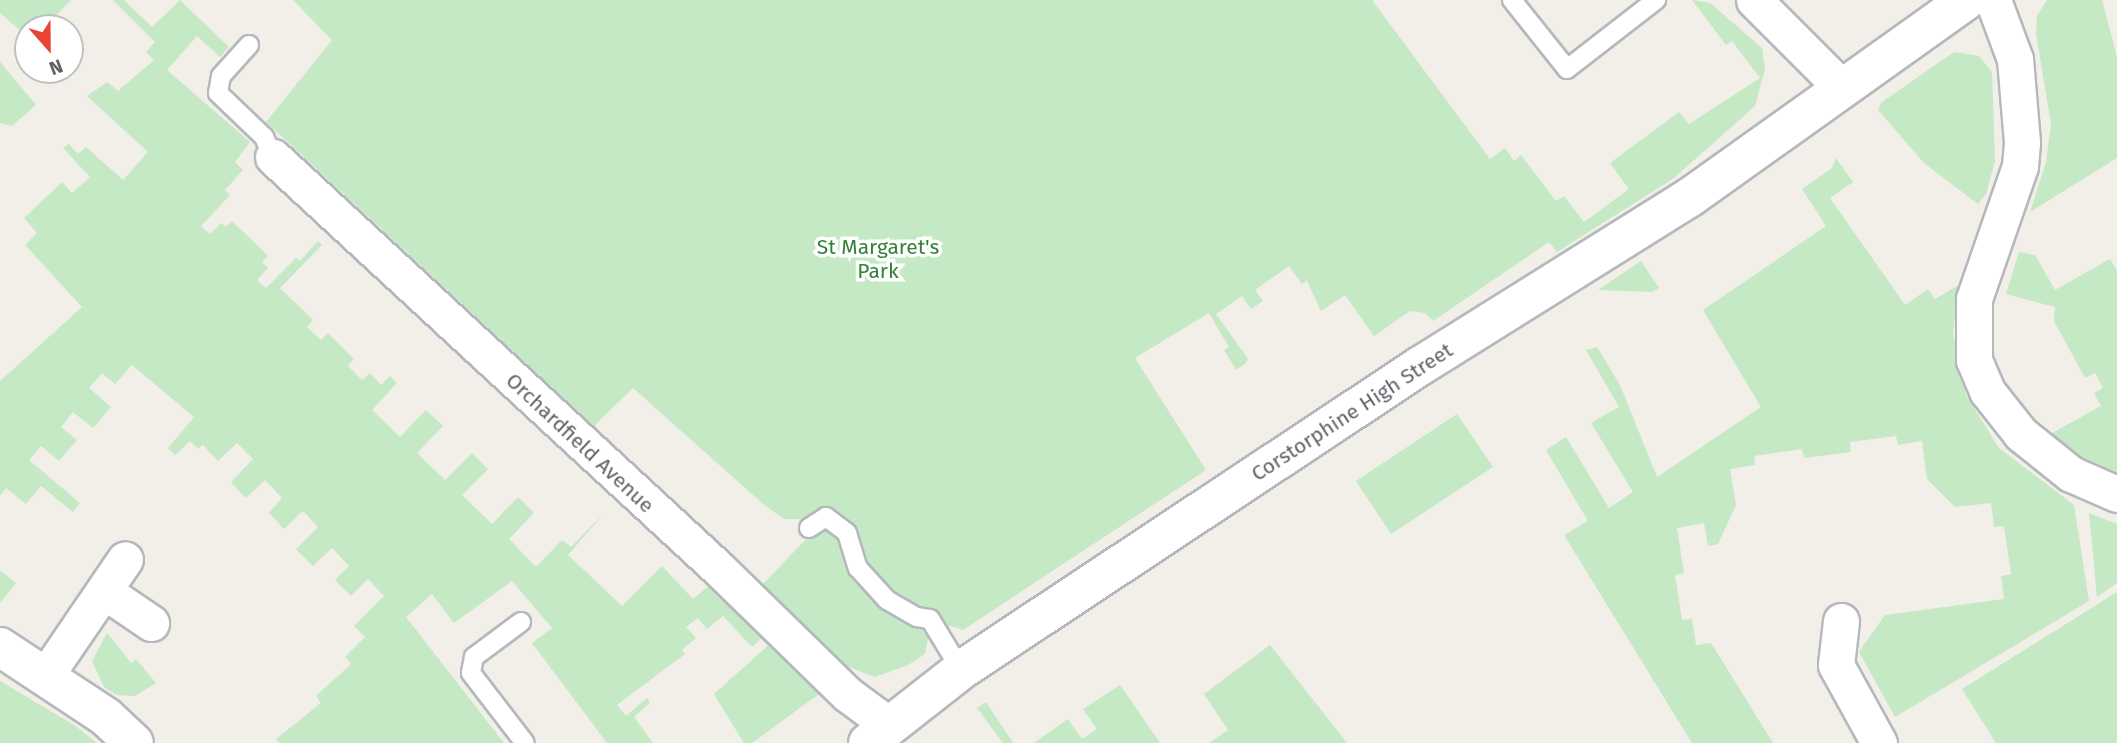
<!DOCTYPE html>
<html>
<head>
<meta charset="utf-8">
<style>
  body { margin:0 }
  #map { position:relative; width:2117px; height:743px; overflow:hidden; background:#f1efe8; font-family:"Fira Sans",sans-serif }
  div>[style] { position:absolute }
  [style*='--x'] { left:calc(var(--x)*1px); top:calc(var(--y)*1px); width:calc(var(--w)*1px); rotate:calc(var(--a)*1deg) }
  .green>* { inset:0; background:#c5e8c5 }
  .roads { filter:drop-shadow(2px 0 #b5b8bc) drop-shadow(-2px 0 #b5b8bc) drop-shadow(0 2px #b5b8bc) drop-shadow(0 -2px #b5b8bc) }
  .service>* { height:18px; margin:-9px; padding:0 9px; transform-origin:9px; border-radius:9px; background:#fff }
  .minor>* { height:35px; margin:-17.5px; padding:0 17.5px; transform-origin:17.5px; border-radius:17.5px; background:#fff }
  .tertiary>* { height:38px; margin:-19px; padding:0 19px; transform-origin:19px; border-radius:19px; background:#fff }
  span { translate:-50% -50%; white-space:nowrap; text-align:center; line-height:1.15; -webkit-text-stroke:7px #fff; paint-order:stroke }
  .park-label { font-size:21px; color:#348238 }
  .street-label { font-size:21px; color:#5f6368 }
  .north { position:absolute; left:14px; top:14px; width:70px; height:70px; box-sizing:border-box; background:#fff; border:2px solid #bfc1c3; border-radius:50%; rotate:159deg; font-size:19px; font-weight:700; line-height:28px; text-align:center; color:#5f6368 }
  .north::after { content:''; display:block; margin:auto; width:24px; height:32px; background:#ea4335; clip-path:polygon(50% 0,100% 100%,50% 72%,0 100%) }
</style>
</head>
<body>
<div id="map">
  <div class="green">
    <i style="clip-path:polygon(0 0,71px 0,44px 28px,28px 28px,28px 37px,0 13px)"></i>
    <i style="clip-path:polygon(113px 0,124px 0,152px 27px,180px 0,229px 47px,220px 57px,197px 36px,167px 70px,250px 142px,235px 162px,243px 170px,225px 190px,230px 195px,201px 226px,210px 234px,221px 223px,226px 227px,232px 221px,268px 256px,262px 262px,268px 268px,257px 280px,266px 288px,296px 258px,300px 261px,318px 241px,322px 245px,280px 288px,313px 320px,307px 327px,321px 340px,328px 333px,354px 359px,348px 366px,362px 380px,370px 373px,381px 385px,390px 376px,397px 383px,372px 410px,400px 437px,426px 410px,443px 426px,417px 453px,445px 480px,472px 453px,488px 469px,462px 495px,492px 524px,518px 497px,534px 513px,509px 539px,536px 567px,562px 540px,571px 547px,605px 512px,568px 555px,622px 606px,662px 566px,693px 599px,711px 584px,765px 635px,752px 647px,723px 616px,707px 629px,698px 618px,686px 627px,696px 638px,682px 650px,685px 654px,617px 705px,626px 716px,647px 698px,650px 703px,634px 717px,653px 743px,607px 743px,532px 643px,552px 628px,512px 581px,454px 623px,432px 594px,406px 617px,504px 743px,279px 743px,276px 739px,321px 703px,316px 696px,351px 664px,345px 657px,365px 637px,354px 626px,384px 596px,368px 579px,351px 596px,335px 580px,349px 566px,332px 548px,313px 566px,296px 549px,318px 527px,303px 511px,284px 529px,269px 513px,282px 498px,265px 480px,246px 498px,231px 482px,253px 459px,237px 443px,218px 461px,203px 445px,198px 449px,190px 441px,175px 455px,168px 448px,194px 417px,132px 365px,115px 384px,102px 373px,89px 388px,111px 407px,93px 428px,73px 412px,61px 427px,77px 440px,59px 461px,41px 446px,29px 460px,80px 503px,73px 512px,41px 486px,26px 504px,6px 488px,0 496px,0 381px,82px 307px,25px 245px,37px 233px,24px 218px,62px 182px,72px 193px,90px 177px,63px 148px,69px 144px,78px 154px,86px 147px,123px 180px,148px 152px,87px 96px,107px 82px,118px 91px,154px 60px,146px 52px,155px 42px)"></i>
    <i style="clip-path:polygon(293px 0,1372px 0,1490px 159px,1505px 148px,1514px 161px,1521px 155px,1556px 201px,1564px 196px,1584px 222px,1629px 189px,1610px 163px,1679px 112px,1689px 124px,1760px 78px,1732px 41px,1726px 45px,1692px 0,1710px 3px,1762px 48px,1765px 69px,1755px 106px,1674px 178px,1557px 252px,1549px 242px,1433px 321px,1425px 313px,1410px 311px,1374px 336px,1345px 295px,1321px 311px,1307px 281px,1302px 284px,1289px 266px,1255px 290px,1263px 301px,1251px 309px,1242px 296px,1216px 314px,1248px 359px,1245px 364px,1236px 370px,1224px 350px,1229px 347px,1209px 313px,1135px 358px,1206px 470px,963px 630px,951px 626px,937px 630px,928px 638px,925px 654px,908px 665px,875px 677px,846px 666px,761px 586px,813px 532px,800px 519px,784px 519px,763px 504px,633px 388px,594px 426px,266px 122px,332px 40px)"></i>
    <i style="clip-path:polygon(2047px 0,2102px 0,2117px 57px,2117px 158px,2030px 212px,2046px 162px,2051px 124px,2036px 34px,2037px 16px)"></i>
    <i style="clip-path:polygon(1954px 52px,1979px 56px,1992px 72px,1995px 161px,1986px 194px,1978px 204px,1924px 163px,1878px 110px,1882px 102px)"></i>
    <i style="clip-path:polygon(0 62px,36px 105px,12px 126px,0 123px)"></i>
    <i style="clip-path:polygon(1836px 158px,1853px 182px,1830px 198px,1905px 305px,1928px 289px,1935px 299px,1959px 285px,1953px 333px,1966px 395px,1999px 448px,2074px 505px,2089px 601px,1895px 717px,1859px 652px,1885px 615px,2004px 599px,2001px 576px,2011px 574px,2004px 526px,1994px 527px,1991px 503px,1955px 507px,1927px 479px,1922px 441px,1898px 445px,1896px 436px,1850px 442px,1851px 452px,1804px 458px,1802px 449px,1754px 456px,1755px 465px,1730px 469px,1736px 505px,1718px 544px,1708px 546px,1704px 523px,1677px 528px,1684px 573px,1675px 575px,1682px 620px,1692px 619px,1696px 645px,1711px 643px,1773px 743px,1692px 743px,1564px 535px,1588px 521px,1546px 450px,1566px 437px,1609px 508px,1633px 492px,1591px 423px,1619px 407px,1586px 350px,1597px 347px,1620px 385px,1657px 477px,1761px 407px,1703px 310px,1826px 226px,1802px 189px,1832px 168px)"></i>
    <i style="clip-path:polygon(2019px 252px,2035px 255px,2055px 290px,2110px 259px,2117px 271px,2117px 472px,2076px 455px,2052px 433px,2101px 406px,2094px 393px,2103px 388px,2095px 373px,2085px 378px,2054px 321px,2055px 307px,2006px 294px)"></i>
    <i style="clip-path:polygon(1641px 261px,1659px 288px,1652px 292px,1598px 290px)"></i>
    <i style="clip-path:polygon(1457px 414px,1493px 467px,1391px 534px,1356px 481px)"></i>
    <i style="clip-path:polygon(2089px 513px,2117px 524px,2117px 583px,2097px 597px)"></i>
    <i style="clip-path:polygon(0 570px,16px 583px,0 603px)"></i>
    <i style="clip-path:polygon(2117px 592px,2117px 743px,1996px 743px,1962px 689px)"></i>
    <i style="clip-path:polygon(107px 633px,131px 663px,136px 659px,156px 683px,135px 696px,116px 695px,104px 687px,92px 661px)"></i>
    <i style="clip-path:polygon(772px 642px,823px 691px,752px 743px,744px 743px,714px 694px)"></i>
    <i style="clip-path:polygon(1270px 645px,1347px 743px,1209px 743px,1228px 730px,1204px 694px)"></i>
    <i style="clip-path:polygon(0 681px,74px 725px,97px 743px,0 743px)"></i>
    <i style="clip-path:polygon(1120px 685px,1160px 743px,1034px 743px,1068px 719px,1082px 739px,1097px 729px,1083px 709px)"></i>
    <i style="clip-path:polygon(986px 702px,1013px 743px,1003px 743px,977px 708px)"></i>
  </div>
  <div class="roads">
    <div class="service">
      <i style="--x:1512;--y:0;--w:88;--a:51.4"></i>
      <i style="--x:1567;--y:69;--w:113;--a:-37.8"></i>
      <i style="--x:249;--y:45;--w:42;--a:132.1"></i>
      <i style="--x:221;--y:76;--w:17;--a:100"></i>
      <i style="--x:218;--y:93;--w:64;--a:43.7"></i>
      <i style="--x:264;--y:137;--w:22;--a:66"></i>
      <i style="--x:809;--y:528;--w:20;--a:-33"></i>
      <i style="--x:826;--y:517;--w:26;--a:37"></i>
      <i style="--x:847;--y:533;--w:37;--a:73"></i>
      <i style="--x:858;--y:568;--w:43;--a:47.8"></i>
      <i style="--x:887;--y:600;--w:34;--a:30"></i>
      <i style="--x:917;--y:617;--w:13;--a:9"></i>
      <i style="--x:930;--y:619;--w:60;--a:58.7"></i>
      <i style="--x:521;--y:622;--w:59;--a:143.3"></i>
      <i style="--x:474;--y:657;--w:16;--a:101"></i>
      <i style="--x:471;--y:673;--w:88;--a:52.4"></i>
    </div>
    <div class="minor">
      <i style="--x:1754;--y:0;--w:123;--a:45"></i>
      <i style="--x:1993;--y:0;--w:63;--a:69.6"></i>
      <i style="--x:2015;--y:59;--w:84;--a:85.2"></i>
      <i style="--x:2022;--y:143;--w:23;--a:95"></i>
      <i style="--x:2020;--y:166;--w:141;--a:109.1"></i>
      <i style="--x:1974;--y:299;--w:61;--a:90"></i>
      <i style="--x:1974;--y:360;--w:34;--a:67"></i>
      <i style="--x:1987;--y:391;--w:55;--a:51.7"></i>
      <i style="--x:2021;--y:434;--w:64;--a:38.7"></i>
      <i style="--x:2071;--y:474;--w:50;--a:23.5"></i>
      <i style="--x:273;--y:157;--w:607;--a:42.73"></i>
      <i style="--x:719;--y:569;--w:179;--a:44.3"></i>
      <i style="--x:847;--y:694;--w:52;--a:36.4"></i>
      <i style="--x:104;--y:591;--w:57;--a:34.2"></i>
      <i style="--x:1841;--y:621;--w:44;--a:96.5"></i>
      <i style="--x:1836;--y:665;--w:89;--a:61.1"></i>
      <i style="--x:46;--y:675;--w:140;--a:-55.7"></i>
    </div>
    <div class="tertiary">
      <i style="--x:0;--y:647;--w:127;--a:33.4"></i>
      <i style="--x:106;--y:717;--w:38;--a:43"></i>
      <i style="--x:868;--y:743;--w:118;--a:-38.1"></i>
      <i style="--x:961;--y:670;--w:551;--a:-33.52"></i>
      <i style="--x:1420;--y:366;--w:317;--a:-32"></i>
      <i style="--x:1689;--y:198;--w:341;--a:-35.5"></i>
    </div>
  </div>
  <div class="park-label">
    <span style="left:878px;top:259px">St Margaret's<br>Park</span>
  </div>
  <div class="street-label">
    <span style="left:1352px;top:412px;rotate:-33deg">Corstorphine High Street</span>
    <span style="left:580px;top:443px;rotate:43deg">Orchardfield Avenue</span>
  </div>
  <div class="north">N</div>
</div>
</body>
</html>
